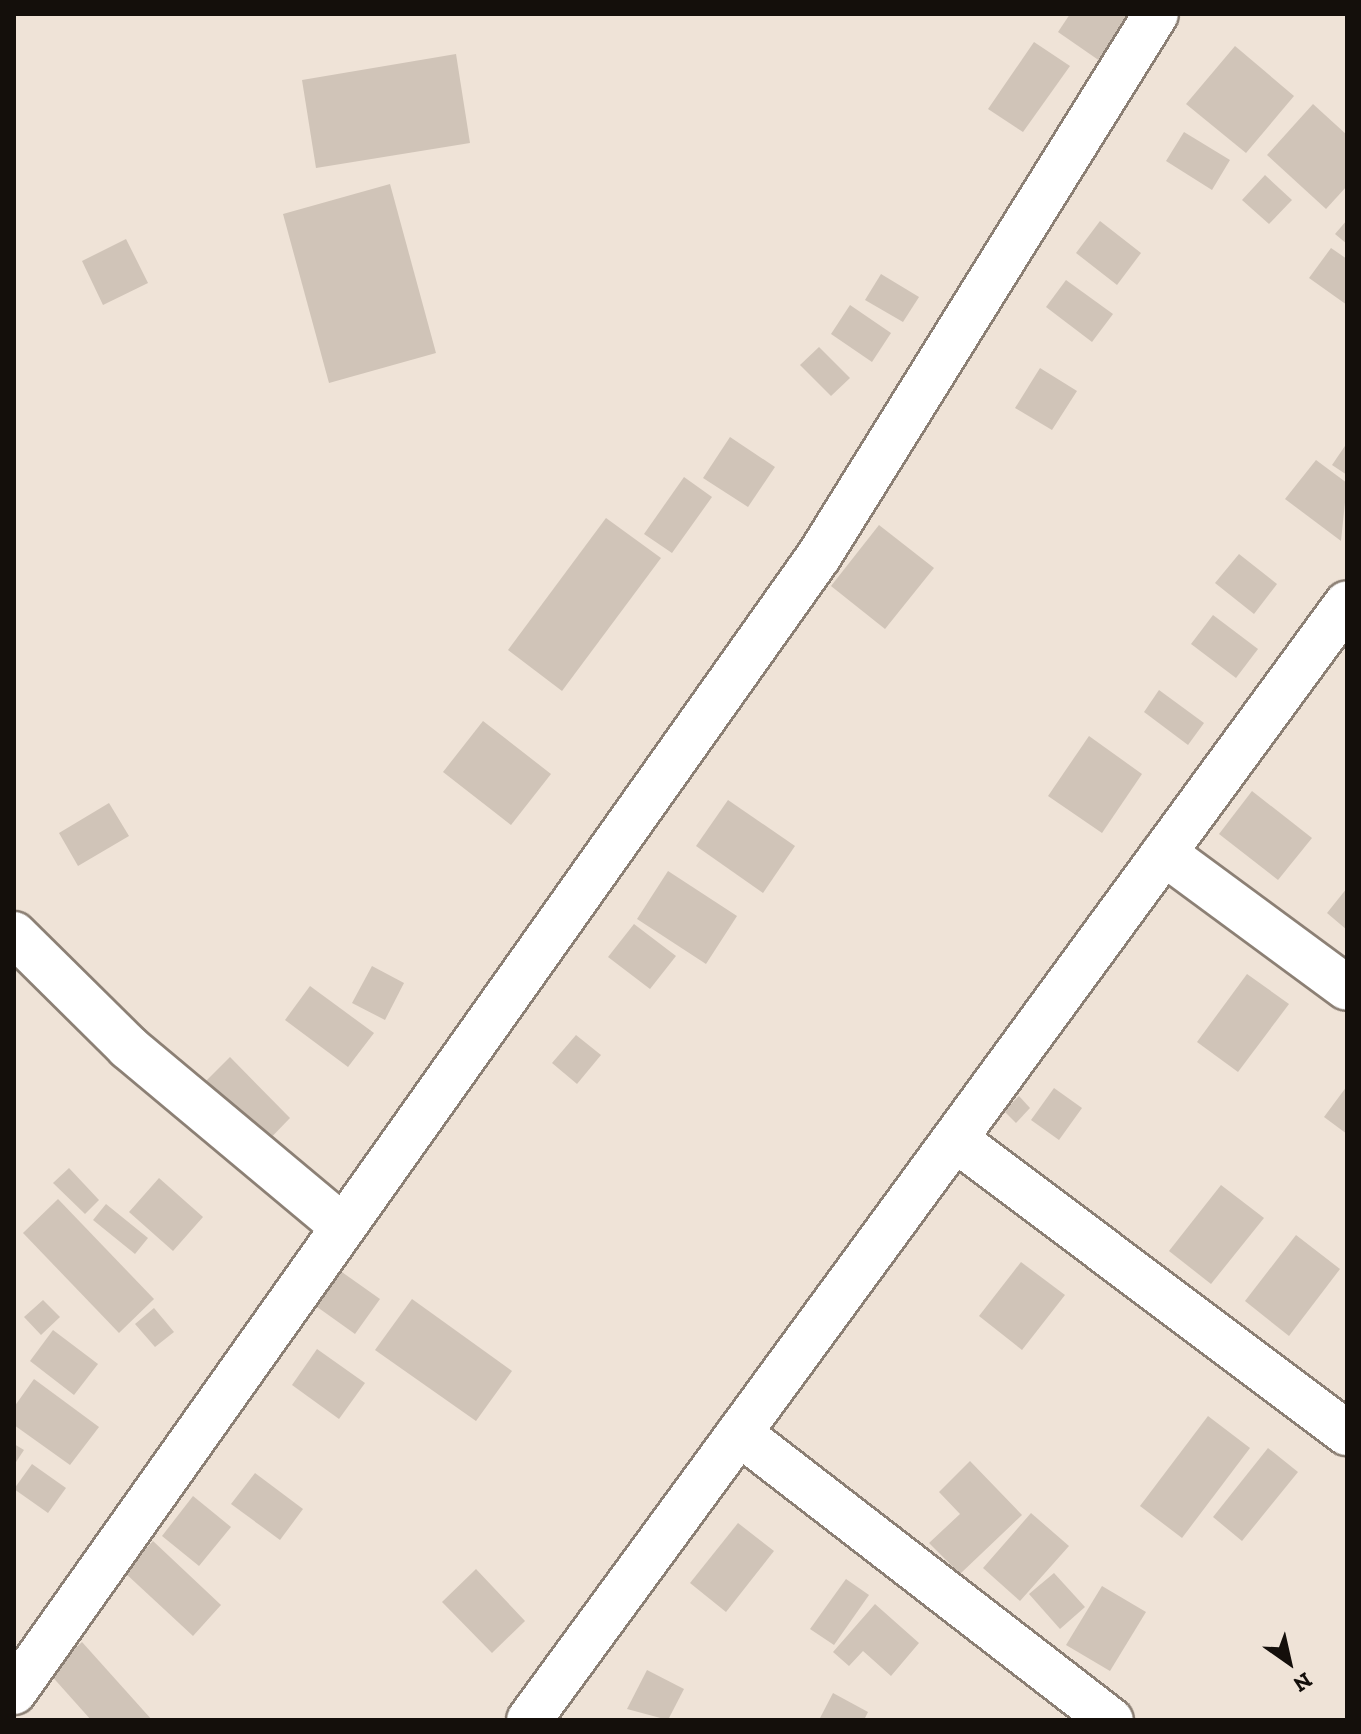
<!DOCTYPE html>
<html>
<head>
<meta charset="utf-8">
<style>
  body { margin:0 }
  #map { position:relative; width:1361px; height:1734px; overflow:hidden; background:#efe3d7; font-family:"Zilla Slab",serif }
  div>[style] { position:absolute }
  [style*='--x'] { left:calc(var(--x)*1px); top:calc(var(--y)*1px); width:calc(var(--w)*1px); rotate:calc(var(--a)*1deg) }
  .building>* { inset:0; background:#d0c4b8 }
  .roads { filter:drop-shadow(2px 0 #8c8075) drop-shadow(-2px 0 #8c8075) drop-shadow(0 2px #8c8075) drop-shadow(0 -2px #8c8075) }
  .minor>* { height:44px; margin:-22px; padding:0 22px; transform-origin:22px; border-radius:22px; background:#fff }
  span { translate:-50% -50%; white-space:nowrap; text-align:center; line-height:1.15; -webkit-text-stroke:6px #efe3d7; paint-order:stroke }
  .frame { position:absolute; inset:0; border:16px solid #140f0b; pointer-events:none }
  .north { position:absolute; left:1249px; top:1622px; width:80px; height:80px; -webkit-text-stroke:6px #efe3d7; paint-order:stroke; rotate:146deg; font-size:22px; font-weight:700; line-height:32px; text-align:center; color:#140f0b }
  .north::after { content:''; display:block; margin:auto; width:28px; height:36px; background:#140f0b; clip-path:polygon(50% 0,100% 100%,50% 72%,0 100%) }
</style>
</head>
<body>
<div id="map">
  <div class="building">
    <i style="clip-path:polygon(1070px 14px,1148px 14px,1110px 68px,1058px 32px)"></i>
    <i style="clip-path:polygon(1034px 42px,1070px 66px,1023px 132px,988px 109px)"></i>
    <i style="clip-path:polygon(1235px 46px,1294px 96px,1246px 153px,1186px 104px)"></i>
    <i style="clip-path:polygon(456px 54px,470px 143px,316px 168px,302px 80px)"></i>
    <i style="clip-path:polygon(1313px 104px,1347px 135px,1347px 186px,1326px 209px,1267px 155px)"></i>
    <i style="clip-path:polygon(1184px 132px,1230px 160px,1212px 190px,1166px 161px)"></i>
    <i style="clip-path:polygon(1265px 175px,1292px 200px,1269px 224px,1242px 200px)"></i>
    <i style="clip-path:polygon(390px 184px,436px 353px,329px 383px,283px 214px)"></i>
    <i style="clip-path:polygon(1347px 220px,1347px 244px,1335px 234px)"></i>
    <i style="clip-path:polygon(1100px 221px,1141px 253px,1117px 285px,1076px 253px)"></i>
    <i style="clip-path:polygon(126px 239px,148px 283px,103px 305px,82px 261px)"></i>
    <i style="clip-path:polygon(1331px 248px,1347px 259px,1347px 305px,1309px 278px)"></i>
    <i style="clip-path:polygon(881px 274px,919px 297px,903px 322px,865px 300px)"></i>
    <i style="clip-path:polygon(1066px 280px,1113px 314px,1092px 342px,1046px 307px)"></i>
    <i style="clip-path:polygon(850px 305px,891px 333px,872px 362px,831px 334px)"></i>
    <i style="clip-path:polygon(819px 347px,850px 378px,831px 396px,800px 365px)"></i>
    <i style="clip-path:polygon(1040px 368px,1077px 391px,1052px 430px,1015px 408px)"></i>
    <i style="clip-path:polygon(730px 437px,775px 467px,748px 507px,703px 478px)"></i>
    <i style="clip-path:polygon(1347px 443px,1347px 475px,1332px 465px)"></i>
    <i style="clip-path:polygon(1316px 460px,1347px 483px,1341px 541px,1285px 499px)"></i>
    <i style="clip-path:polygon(684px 477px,712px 497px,672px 553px,644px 534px)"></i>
    <i style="clip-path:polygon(606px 518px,661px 558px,562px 691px,508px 650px)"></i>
    <i style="clip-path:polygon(879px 525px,934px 568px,885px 629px,831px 586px)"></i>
    <i style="clip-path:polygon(1239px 554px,1277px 584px,1254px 614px,1215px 583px)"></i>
    <i style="clip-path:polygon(1213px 615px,1258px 649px,1236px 678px,1191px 644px)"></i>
    <i style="clip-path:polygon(1159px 690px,1204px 723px,1188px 745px,1144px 712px)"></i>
    <i style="clip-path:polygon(483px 721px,551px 774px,511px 825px,443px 772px)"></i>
    <i style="clip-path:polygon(1089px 736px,1142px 774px,1102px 833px,1048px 796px)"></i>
    <i style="clip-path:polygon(1252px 791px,1312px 838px,1278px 880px,1219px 834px)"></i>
    <i style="clip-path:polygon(728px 800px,795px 846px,763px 893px,696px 846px)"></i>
    <i style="clip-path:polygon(109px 803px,129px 836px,78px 866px,59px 833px)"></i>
    <i style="clip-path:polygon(668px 871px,737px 916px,706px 964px,637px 919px)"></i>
    <i style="clip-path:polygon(1347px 888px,1347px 930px,1327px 913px)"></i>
    <i style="clip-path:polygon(634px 924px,676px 956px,650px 989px,608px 957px)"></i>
    <i style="clip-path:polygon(372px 966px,404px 983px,385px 1020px,352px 1003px)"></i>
    <i style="clip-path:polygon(1247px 974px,1289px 1004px,1238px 1072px,1197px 1042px)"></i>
    <i style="clip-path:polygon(310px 986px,374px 1033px,348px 1067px,285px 1020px)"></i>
    <i style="clip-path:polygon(576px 1035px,601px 1055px,577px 1084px,552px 1063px)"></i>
    <i style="clip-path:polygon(230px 1057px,290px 1118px,259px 1150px,198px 1089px)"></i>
    <i style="clip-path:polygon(1347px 1086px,1347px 1134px,1324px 1117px)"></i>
    <i style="clip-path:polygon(1054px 1088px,1082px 1108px,1059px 1140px,1031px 1120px)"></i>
    <i style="clip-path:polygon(1019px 1096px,1030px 1108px,1016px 1123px,1004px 1111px)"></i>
    <i style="clip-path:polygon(69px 1168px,99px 1200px,85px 1214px,53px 1183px)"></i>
    <i style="clip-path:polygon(159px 1178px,203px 1217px,173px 1251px,129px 1212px)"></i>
    <i style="clip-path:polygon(1221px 1185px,1264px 1218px,1211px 1284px,1169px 1251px)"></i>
    <i style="clip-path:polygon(58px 1199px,154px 1299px,119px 1333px,23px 1233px)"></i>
    <i style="clip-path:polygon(106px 1204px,148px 1238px,135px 1254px,93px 1220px)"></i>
    <i style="clip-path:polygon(1296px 1235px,1340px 1269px,1289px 1336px,1245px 1301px)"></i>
    <i style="clip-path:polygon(1021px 1262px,1065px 1295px,1022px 1350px,979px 1316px)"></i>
    <i style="clip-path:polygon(339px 1270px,380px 1299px,355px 1334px,313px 1304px)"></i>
    <i style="clip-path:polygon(412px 1299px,512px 1371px,476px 1421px,375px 1350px)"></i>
    <i style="clip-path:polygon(43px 1300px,60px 1317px,41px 1335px,24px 1317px)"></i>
    <i style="clip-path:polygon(154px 1308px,174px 1332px,155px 1347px,135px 1324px)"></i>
    <i style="clip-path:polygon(53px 1330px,98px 1364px,74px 1395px,30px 1361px)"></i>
    <i style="clip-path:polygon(317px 1349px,365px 1383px,339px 1419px,292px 1385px)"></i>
    <i style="clip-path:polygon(34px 1379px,99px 1427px,70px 1465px,14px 1425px,14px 1407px)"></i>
    <i style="clip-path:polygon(1208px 1416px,1250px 1448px,1182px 1538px,1140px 1506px)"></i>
    <i style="clip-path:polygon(14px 1444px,24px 1450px,14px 1465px)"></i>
    <i style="clip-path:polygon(1268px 1448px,1298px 1472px,1242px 1541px,1213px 1517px)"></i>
    <i style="clip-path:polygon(970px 1461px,1022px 1515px,960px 1574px,929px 1543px,960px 1514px,939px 1492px)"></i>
    <i style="clip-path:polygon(32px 1464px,66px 1488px,48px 1513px,14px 1489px)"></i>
    <i style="clip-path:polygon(255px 1473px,303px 1509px,280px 1540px,231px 1504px)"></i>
    <i style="clip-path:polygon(193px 1496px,231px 1527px,199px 1566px,162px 1536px)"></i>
    <i style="clip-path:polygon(1031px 1513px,1069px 1546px,1020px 1601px,983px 1568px)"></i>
    <i style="clip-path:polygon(738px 1523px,774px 1551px,726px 1612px,690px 1583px)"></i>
    <i style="clip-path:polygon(153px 1541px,221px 1605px,193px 1636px,124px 1572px)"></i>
    <i style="clip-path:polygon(476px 1569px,525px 1621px,492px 1653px,442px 1602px)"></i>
    <i style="clip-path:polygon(1054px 1573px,1085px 1607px,1060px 1629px,1029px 1594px)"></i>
    <i style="clip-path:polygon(846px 1579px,869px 1595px,834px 1645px,810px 1629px)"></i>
    <i style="clip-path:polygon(1102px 1586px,1146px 1612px,1110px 1671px,1066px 1645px)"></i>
    <i style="clip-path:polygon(875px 1604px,919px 1643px,891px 1676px,863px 1651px,849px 1666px,833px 1652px)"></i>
    <i style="clip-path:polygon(82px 1642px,152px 1720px,91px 1720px,49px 1673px)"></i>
    <i style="clip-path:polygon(647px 1670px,684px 1689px,668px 1720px,627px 1709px)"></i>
    <i style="clip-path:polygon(833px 1693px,868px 1712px,864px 1720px,819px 1720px)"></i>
  </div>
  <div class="roads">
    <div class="minor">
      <i style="--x:1164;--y:853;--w:227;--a:36.4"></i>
      <i style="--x:14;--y:934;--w:161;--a:44.7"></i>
      <i style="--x:128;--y:1047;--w:279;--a:39.9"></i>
      <i style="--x:955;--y:1139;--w:490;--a:36.9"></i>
      <i style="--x:739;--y:1433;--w:470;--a:37.7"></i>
      <i style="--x:14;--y:1692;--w:1392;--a:-54.68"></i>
      <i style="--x:819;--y:556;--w:638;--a:-58.13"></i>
      <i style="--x:529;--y:1720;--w:1384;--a:-53.78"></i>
    </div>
  </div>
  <div class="frame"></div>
  <div class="north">N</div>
</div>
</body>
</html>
